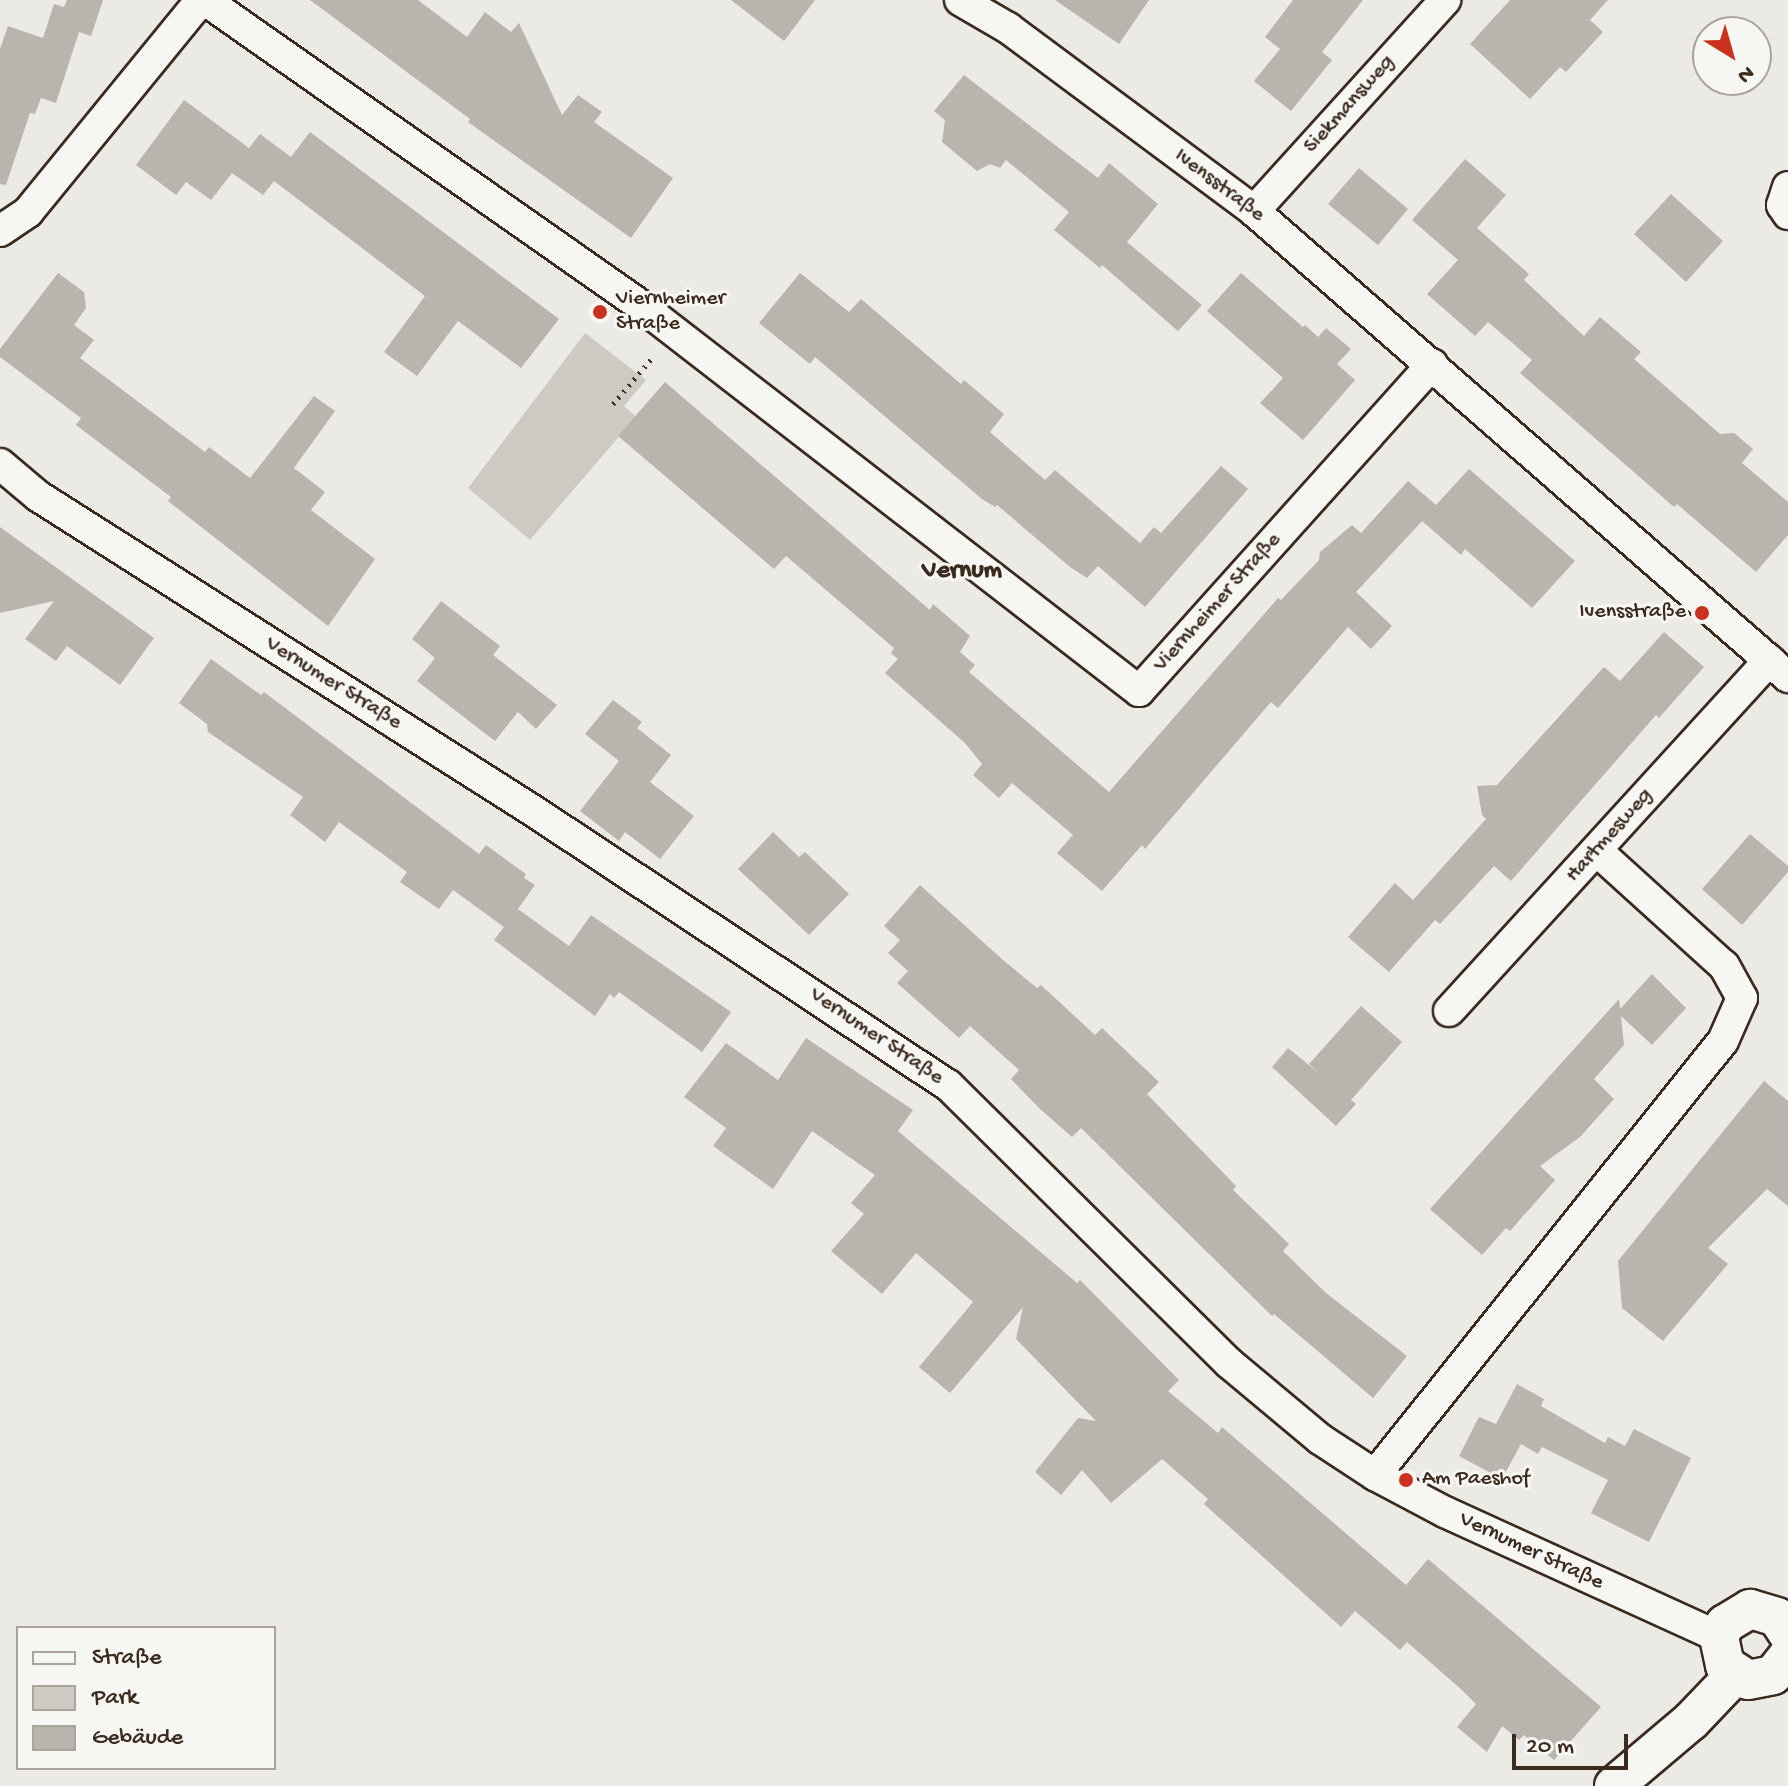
<!DOCTYPE html>
<html>
<head>
<meta charset="utf-8">
<style>
  body { margin:0 }
  #map { position:relative; width:1788px; height:1786px; overflow:hidden; background:#ebeae5; font-family:"Gochi Hand",sans-serif }
  div>[style] { position:absolute }
  [style*='--x'] { left:calc(var(--x)*1px); top:calc(var(--y)*1px); width:calc(var(--w)*1px); rotate:calc(var(--a)*1deg) }
  .green>* { inset:0; background:#cdcac4 }
  .building>* { inset:0; background:#bab4ae }
  .path>* { height:5px; margin-top:-2.5px; transform-origin:0; background:repeating-linear-gradient(90deg,#3b2a1e 0 2px,transparent 0 8px) }
  .roads { filter:drop-shadow(2px 0 #3b2a1e) drop-shadow(-2px 0 #3b2a1e) drop-shadow(0 2px #3b2a1e) drop-shadow(0 -2px #3b2a1e) }
  .minor>* { height:30px; margin:-15px; padding:0 15px; transform-origin:15px; border-radius:15px; background:#f6f6f2 }
  .tertiary>* { height:38px; margin:-19px; padding:0 19px; transform-origin:19px; border-radius:19px; background:#f6f6f2 }
  .dots>* { width:22px; height:22px; translate:-50% -50%; box-sizing:border-box; border:4px solid #f6f6f2; border-radius:50% }
  span { translate:-50% -50%; white-space:nowrap; text-align:center; line-height:1.15; -webkit-text-stroke:6px #f6f6f2; paint-order:stroke }
  .street-label { font-size:22px; color:#3b2a1e }
  .poi-label { font-size:22px; color:#3b2a1e }
  .left { translate:0 -50%; text-align:left }
  .right { translate:-100% -50%; text-align:right }
  .quarter-label { font-size:26px; color:#3b2a1e; font-weight:700 }
  .legend { position:absolute; left:16px; top:1626px; width:260px; height:144px; box-sizing:border-box; background:#f6f6f2; border:2px solid #aba49d; margin:0; padding:10px 14px; list-style:none; font-size:24px; color:#3b2a1e }
  .legend li { display:flex; align-items:center; gap:16px; height:40px }
  .legend b { width:40px; border:2px solid #aba49d }
  .north { position:absolute; left:1692px; top:16px; width:80px; height:80px; box-sizing:border-box; background:#f6f6f2; border:2px solid #aba49d; border-radius:50%; rotate:143deg; font-size:22px; font-weight:700; line-height:32px; text-align:center; color:#3b2a1e }
  .north::after { content:''; display:block; margin:auto; width:28px; height:36px; background:#c8321e; clip-path:polygon(50% 0,100% 100%,50% 72%,0 100%) }
  .scale { position:absolute; left:1512px; top:1734px; width:116px; height:36px; box-sizing:border-box; border:4px solid #3b2a1e; border-top:0; padding-left:10px; font-size:24px; line-height:28px; white-space:nowrap; color:#3b2a1e; -webkit-text-stroke:6px #f6f6f2; paint-order:stroke }
</style>
</head>
<body>
<div id="map">
  <div class="green">
    <i style="clip-path:polygon(585px 333px,646px 380px,624px 406px,636px 417px,530px 540px,468px 488px)"></i>
  </div>
  <div class="building">
    <i style="clip-path:polygon(67px 0,103px 0,91px 36px,79px 32px,56px 103px,41px 98px,35px 114px,30px 113px,6px 185px,0 184px,0 49px,8px 26px,43px 38px,54px 4px,64px 7px)"></i>
    <i style="clip-path:polygon(310px 0,418px 0,467px 37px,485px 12px,511px 32px,519px 23px,562px 115px,578px 95px,602px 112px,594px 122px,673px 178px,631px 238px,468px 122px,470px 119px)"></i>
    <i style="clip-path:polygon(731px 0,815px 0,784px 41px)"></i>
    <i style="clip-path:polygon(1055px 0,1149px 0,1119px 44px)"></i>
    <i style="clip-path:polygon(1293px 0,1363px 0,1322px 52px,1332px 60px,1291px 111px,1254px 81px,1280px 49px,1265px 37px)"></i>
    <i style="clip-path:polygon(1510px 0,1608px 0,1590px 20px,1603px 32px,1566px 72px,1560px 67px,1530px 99px,1470px 44px)"></i>
    <i style="clip-path:polygon(964px 75px,1098px 178px,1109px 163px,1158px 204px,1127px 242px,1202px 305px,1178px 331px,1102px 265px,1100px 268px,1054px 230px,1069px 212px,1006px 160px,1000px 168px,990px 164px,977px 171px,942px 142px,945px 120px,934px 111px)"></i>
    <i style="clip-path:polygon(184px 100px,249px 148px,260px 134px,291px 157px,310px 132px,559px 319px,521px 368px,458px 321px,417px 376px,384px 352px,425px 296px,274px 181px,263px 195px,232px 173px,211px 200px,186px 182px,176px 195px,136px 165px)"></i>
    <i style="clip-path:polygon(1465px 159px,1506px 195px,1477px 228px,1529px 274px,1524px 280px,1584px 336px,1600px 317px,1641px 352px,1634px 359px,1720px 434px,1734px 433px,1753px 449px,1742px 463px,1788px 502px,1788px 535px,1756px 572px,1677px 504px,1674px 507px,1520px 373px,1532px 360px,1488px 322px,1475px 336px,1427px 294px,1458px 260px,1412px 220px)"></i>
    <i style="clip-path:polygon(1359px 168px,1408px 209px,1378px 245px,1328px 204px)"></i>
    <i style="clip-path:polygon(1671px 194px,1723px 241px,1686px 282px,1634px 234px)"></i>
    <i style="clip-path:polygon(58px 273px,84px 292px,86px 308px,74px 325px,94px 340px,80px 358px,205px 452px,209px 447px,250px 478px,314px 396px,335px 411px,294px 468px,325px 492px,311px 510px,375px 559px,328px 626px,168px 501px,171px 497px,76px 425px,81px 418px,0 357px,0 349px)"></i>
    <i style="clip-path:polygon(800px 273px,849px 312px,861px 299px,961px 384px,964px 380px,1004px 414px,990px 432px,1045px 480px,1055px 470px,1140px 543px,1154px 527px,1161px 533px,1221px 466px,1248px 489px,1145px 607px,1098px 566px,1087px 578px,1070px 567px,997px 505px,995px 507px,982px 499px,815px 357px,810px 364px,759px 323px)"></i>
    <i style="clip-path:polygon(1241px 273px,1303px 327px,1305px 325px,1318px 337px,1326px 328px,1351px 349px,1337px 364px,1355px 380px,1303px 440px,1260px 403px,1283px 378px,1207px 311px)"></i>
    <i style="clip-path:polygon(665px 382px,930px 610px,933px 604px,970px 636px,960px 652px,975px 665px,969px 672px,1109px 792px,1278px 598px,1281px 600px,1319px 560px,1320px 552px,1352px 525px,1361px 533px,1408px 481px,1436px 505px,1469px 469px,1575px 561px,1532px 608px,1465px 549px,1461px 555px,1422px 521px,1425px 518px,1356px 592px,1392px 626px,1371px 649px,1348px 627px,1278px 708px,1271px 702px,1145px 849px,1142px 845px,1102px 891px,1057px 853px,1073px 835px,1012px 783px,999px 798px,973px 775px,982px 764px,965px 743px,885px 673px,898px 659px,891px 653px,894px 648px,786px 556px,774px 569px,618px 436px)"></i>
    <i style="clip-path:polygon(0 527px,154px 638px,120px 685px,67px 646px,56px 661px,25px 639px,54px 601px,0 613px)"></i>
    <i style="clip-path:polygon(441px 601px,500px 646px,493px 655px,557px 705px,536px 729px,518px 712px,495px 741px,417px 681px,435px 658px,412px 639px)"></i>
    <i style="clip-path:polygon(1664px 632px,1704px 667px,1659px 718px,1656px 715px,1511px 881px,1494px 866px,1440px 924px,1435px 920px,1389px 972px,1348px 937px,1395px 883px,1413px 900px,1486px 819px,1482px 815px,1477px 786px,1497px 785px,1604px 667px,1620px 681px)"></i>
    <i style="clip-path:polygon(211px 659px,261px 695px,264px 692px,479px 854px,486px 845px,526px 874px,524px 878px,535px 885px,518px 909px,569px 946px,591px 915px,731px 1012px,702px 1052px,619px 992px,614px 998px,610px 994px,595px 1016px,494px 940px,504px 927px,453px 890px,439px 909px,400px 882px,407px 872px,339px 822px,325px 842px,290px 815px,303px 797px,208px 732px,207px 724px,179px 703px)"></i>
    <i style="clip-path:polygon(613px 700px,642px 722px,637px 728px,671px 755px,650px 782px,694px 816px,660px 859px,625px 832px,619px 841px,580px 811px,619px 761px,585px 734px)"></i>
    <i style="clip-path:polygon(773px 832px,799px 857px,805px 852px,849px 894px,809px 935px,738px 869px)"></i>
    <i style="clip-path:polygon(1750px 834px,1788px 866px,1788px 872px,1742px 925px,1702px 889px)"></i>
    <i style="clip-path:polygon(920px 885px,1003px 960px,1037px 988px,1041px 985px,1095px 1035px,1102px 1028px,1159px 1082px,1147px 1094px,1236px 1186px,1233px 1190px,1289px 1244px,1283px 1251px,1326px 1293px,1407px 1356px,1373px 1398px,1274px 1314px,1272px 1316px,1081px 1128px,1072px 1137px,1039px 1108px,1011px 1079px,1019px 1070px,970px 1026px,959px 1038px,897px 983px,908px 971px,888px 953px,900px 940px,884px 926px)"></i>
    <i style="clip-path:polygon(1652px 974px,1686px 1008px,1652px 1045px,1621px 1016px,1624px 1045px,1594px 1079px,1614px 1099px,1580px 1137px,1540px 1166px,1555px 1180px,1510px 1231px,1506px 1228px,1482px 1255px,1430px 1209px,1619px 999px,1620px 1009px)"></i>
    <i style="clip-path:polygon(1361px 1006px,1402px 1042px,1351px 1100px,1356px 1104px,1336px 1126px,1272px 1067px,1288px 1048px,1320px 1074px,1309px 1064px)"></i>
    <i style="clip-path:polygon(806px 1038px,913px 1110px,898px 1131px,1077px 1283px,1080px 1280px,1179px 1380px,1168px 1391px,1218px 1433px,1222px 1427px,1406px 1585px,1428px 1559px,1601px 1707px,1554px 1760px,1524px 1735px,1519px 1740px,1502px 1726px,1487px 1752px,1457px 1727px,1476px 1704px,1462px 1690px,1407px 1642px,1400px 1650px,1355px 1611px,1341px 1627px,1204px 1504px,1208px 1499px,1162px 1459px,1111px 1503px,1082px 1470px,1061px 1495px,1035px 1472px,1078px 1418px,1096px 1421px,1016px 1339px,1023px 1307px,950px 1393px,919px 1367px,973px 1302px,916px 1253px,882px 1294px,831px 1251px,864px 1214px,851px 1203px,875px 1175px,812px 1131px,773px 1189px,713px 1146px,726px 1128px,684px 1097px,726px 1043px,778px 1080px)"></i>
    <i style="clip-path:polygon(1764px 1081px,1788px 1101px,1788px 1206px,1767px 1189px,1708px 1248px,1728px 1264px,1663px 1341px,1622px 1308px,1618px 1261px)"></i>
    <i style="clip-path:polygon(1517px 1384px,1544px 1399px,1541px 1406px,1605px 1443px,1608px 1437px,1625px 1446px,1634px 1429px,1691px 1458px,1649px 1542px,1591px 1513px,1608px 1480px,1542px 1447px,1538px 1454px,1521px 1444px,1502px 1479px,1459px 1456px,1479px 1417px,1496px 1424px)"></i>
  </div>
  <div class="path">
    <i style="--x:613;--y:404;--w:62;--a:-49.6"></i>
  </div>
  <div class="roads">
    <div class="minor">
      <i style="--x:205;--y:0;--w:531;--a:35.04"></i>
      <i style="--x:640;--y:305;--w:631;--a:37.72"></i>
      <i style="--x:1139;--y:691;--w:439;--a:-48.1"></i>
      <i style="--x:960;--y:0;--w:56;--a:30.3"></i>
      <i style="--x:1008;--y:28;--w:307;--a:36.6"></i>
      <i style="--x:1254;--y:211;--w:709;--a:41.11"></i>
      <i style="--x:1788;--y:187;--w:19;--a:108"></i>
      <i style="--x:1782;--y:205;--w:11;--a:56"></i>
      <i style="--x:1254;--y:211;--w:285;--a:-47.8"></i>
      <i style="--x:0;--y:231;--w:34;--a:-34"></i>
      <i style="--x:28;--y:212;--w:274;--a:-50.8"></i>
      <i style="--x:0;--y:464;--w:50;--a:40.1"></i>
      <i style="--x:38;--y:496;--w:589;--a:32.45"></i>
      <i style="--x:535;--y:812;--w:495;--a:33.5"></i>
      <i style="--x:948;--y:1085;--w:395;--a:44.7"></i>
      <i style="--x:1229;--y:1363;--w:119;--a:39.9"></i>
      <i style="--x:1320;--y:1439;--w:66;--a:33.2"></i>
      <i style="--x:1375;--y:1475;--w:79;--a:27.9"></i>
      <i style="--x:1445;--y:1512;--w:301;--a:24.5"></i>
      <i style="--x:1449;--y:1011;--w:475;--a:-47.6"></i>
      <i style="--x:1375;--y:1475;--w:556;--a:-51.28"></i>
      <i style="--x:1723;--y:1041;--w:47;--a:-66.2"></i>
      <i style="--x:1742;--y:998;--w:37;--a:-119"></i>
      <i style="--x:1724;--y:966;--w:171;--a:-137.8"></i>
    </div>
    <div class="tertiary">
      <i style="--x:1788;--y:1634;--w:20;--a:-123"></i>
      <i style="--x:1777;--y:1617;--w:28;--a:-163"></i>
      <i style="--x:1750;--y:1609;--w:29;--a:149"></i>
      <i style="--x:1725;--y:1624;--w:14;--a:115"></i>
      <i style="--x:1719;--y:1637;--w:29;--a:78"></i>
      <i style="--x:1725;--y:1665;--w:27;--a:33"></i>
      <i style="--x:1748;--y:1680;--w:25;--a:-11"></i>
      <i style="--x:1773;--y:1675;--w:24;--a:-52"></i>
      <i style="--x:1614;--y:1786;--w:101;--a:-40.2"></i>
      <i style="--x:1691;--y:1721;--w:64;--a:-46.3"></i>
    </div>
  </div>
  <div class="dots">
    <i style="left:600px;top:312px;background:#c8321e"></i>
    <i style="left:1702px;top:613px;background:#c8321e"></i>
    <i style="left:1406px;top:1480px;background:#c8321e"></i>
  </div>
  <div class="street-label">
    <span style="left:1350px;top:105px;rotate:-48deg">Siekmansweg</span>
    <span style="left:1219px;top:186px;rotate:37deg">Ivensstraße</span>
    <span style="left:1218px;top:603px;rotate:-48deg">Viernheimer Straße</span>
    <span style="left:333px;top:684px;rotate:32deg">Vernumer Straße</span>
    <span style="left:1610px;top:836px;rotate:-48deg">Hartmesweg</span>
    <span style="left:876px;top:1037px;rotate:34deg">Vernumer Straße</span>
    <span style="left:1531px;top:1552px;rotate:25deg">Vernumer Straße</span>
  </div>
  <div class="poi-label">
    <span class="left" style="left:616px;top:312px">Viernheimer<br>Straße</span>
    <span class="right" style="left:1686px;top:613px">Ivensstraße</span>
    <span class="left" style="left:1422px;top:1480px">Am Paeshof</span>
  </div>
  <div class="quarter-label">
    <span style="left:962px;top:572px">Vernum</span>
  </div>
  <ul class="legend">
  <li><b style="height:10px;background:#f6f6f2"></b>Straße</li>
  <li><b style="height:22px;background:#cdcac4"></b>Park</li>
  <li><b style="height:22px;background:#bab4ae"></b>Gebäude</li>
  </ul>
  <div class="north">N</div>
  <div class="scale">20 m</div>
</div>
</body>
</html>
